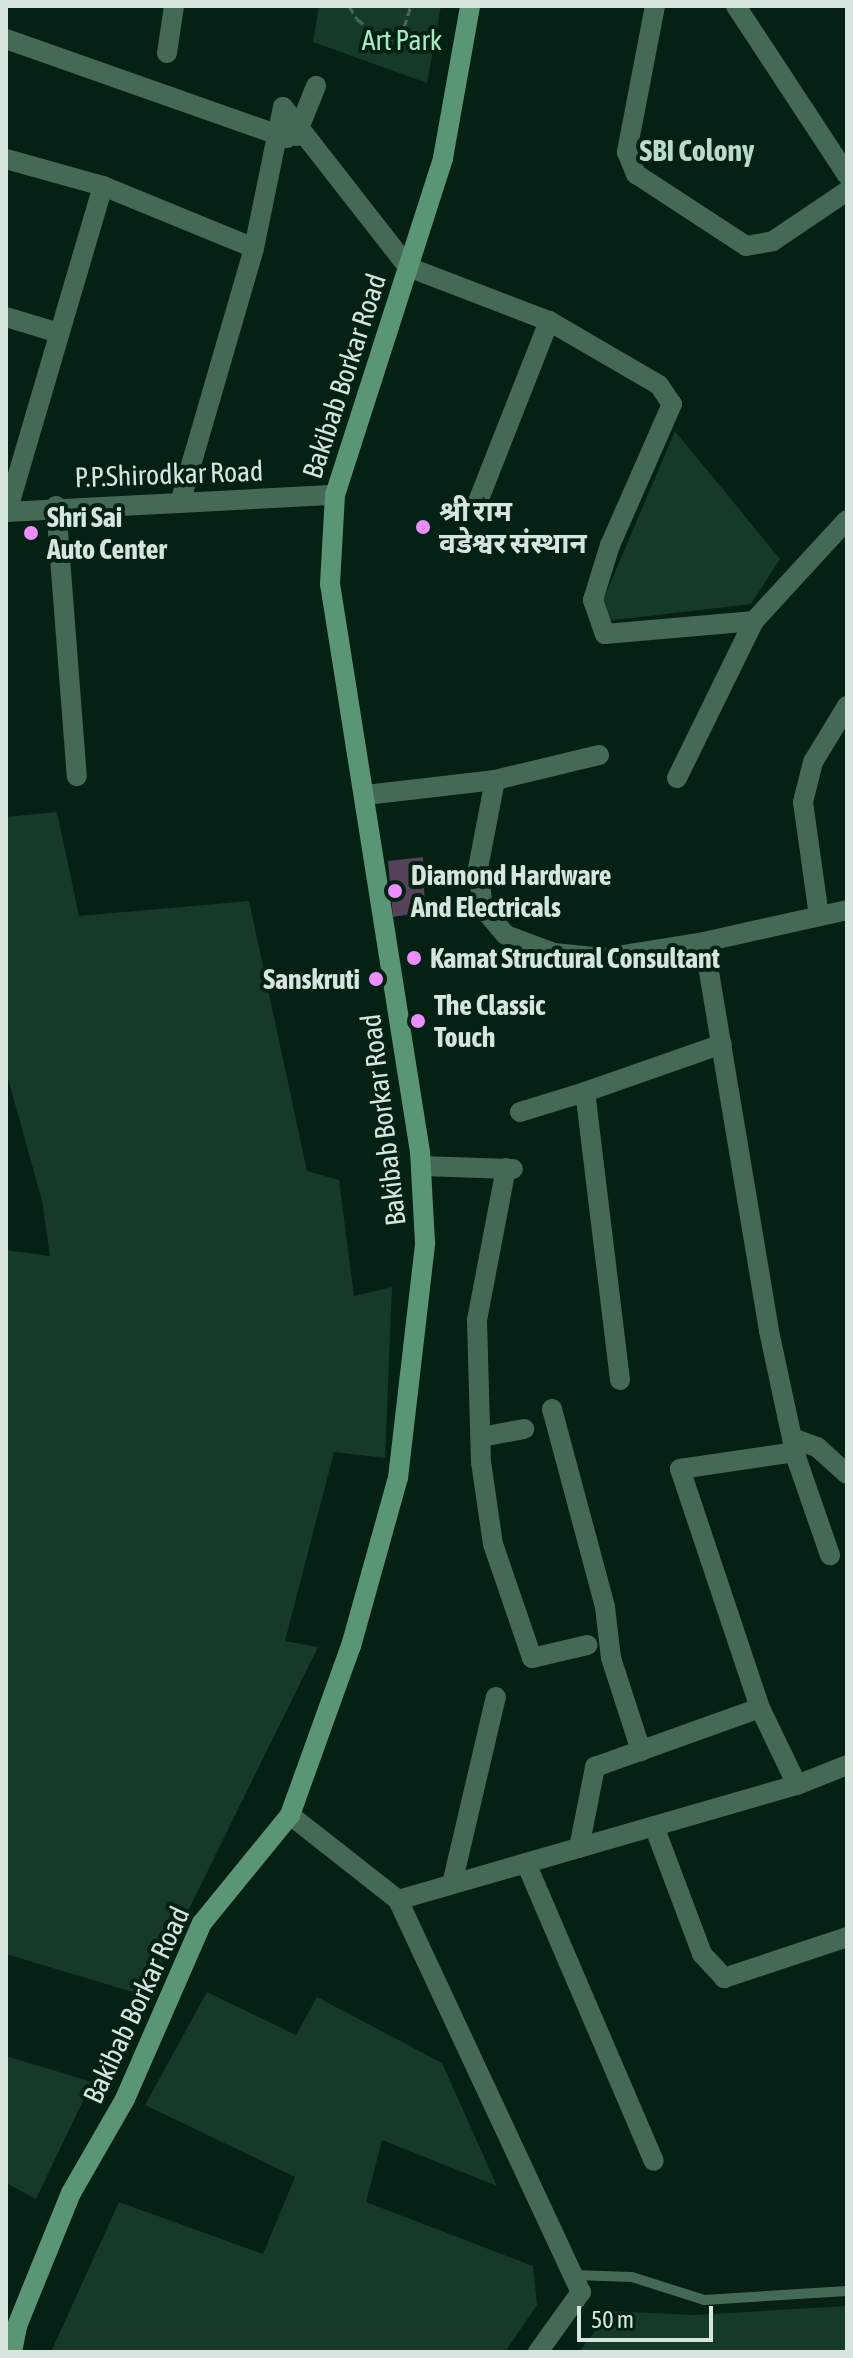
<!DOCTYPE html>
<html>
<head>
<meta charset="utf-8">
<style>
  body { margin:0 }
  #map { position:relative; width:853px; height:2358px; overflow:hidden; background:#042113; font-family:"Asap Condensed","Noto Sans Devanagari",sans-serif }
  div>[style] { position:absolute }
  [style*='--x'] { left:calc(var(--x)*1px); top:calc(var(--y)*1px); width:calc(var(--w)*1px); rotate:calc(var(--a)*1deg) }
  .green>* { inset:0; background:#163a28 }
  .building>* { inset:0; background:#564359 }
  .path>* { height:3px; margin-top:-1.5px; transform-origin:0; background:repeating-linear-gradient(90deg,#4c6558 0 8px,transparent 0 12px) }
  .lane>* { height:10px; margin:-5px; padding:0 5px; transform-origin:5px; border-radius:5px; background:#446954 }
  .street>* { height:20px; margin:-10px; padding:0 10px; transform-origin:10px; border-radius:10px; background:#446954 }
  .secondary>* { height:20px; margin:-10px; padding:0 10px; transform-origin:10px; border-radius:10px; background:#5a9575 }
  .dots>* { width:22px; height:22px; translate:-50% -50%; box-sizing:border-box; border:4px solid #042113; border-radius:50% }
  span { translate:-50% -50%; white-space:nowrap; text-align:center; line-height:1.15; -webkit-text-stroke:8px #042113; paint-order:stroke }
  .park-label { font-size:28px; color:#a5eac3 }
  .street-label { font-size:28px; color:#d6e6dc }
  .poi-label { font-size:28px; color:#d6e6dc; font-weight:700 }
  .left { translate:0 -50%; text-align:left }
  .right { translate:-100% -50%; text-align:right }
  .neighbourhood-label { font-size:30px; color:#badbc7; font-weight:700 }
  .frame { position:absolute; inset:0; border:8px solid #d6e6dc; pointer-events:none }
  .scale { position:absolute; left:577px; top:2306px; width:136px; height:36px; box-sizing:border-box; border:4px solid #d6e6dc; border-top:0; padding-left:10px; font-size:24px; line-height:28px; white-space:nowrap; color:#d6e6dc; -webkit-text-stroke:6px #042113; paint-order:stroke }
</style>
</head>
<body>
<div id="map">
  <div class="green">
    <i style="clip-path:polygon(319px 6px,441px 6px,427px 83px,313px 42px)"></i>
    <i style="clip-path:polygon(675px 431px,780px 559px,751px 604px,606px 621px,601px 605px)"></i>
    <i style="clip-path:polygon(57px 812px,79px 916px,249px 901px,307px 1171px,339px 1180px,354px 1296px,392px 1287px,385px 1458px,334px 1452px,285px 1641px,318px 1647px,146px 1996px,6px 1954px,6px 1250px,50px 1256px,42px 1201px,6px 1071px,6px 817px)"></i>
    <i style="clip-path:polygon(207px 1992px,296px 2035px,317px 1997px,442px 2063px,497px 2186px,382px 2140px,366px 2202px,533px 2266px,537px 2305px,505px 2352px,51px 2352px,119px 2202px,263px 2254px,295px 2177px,145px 2105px)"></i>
    <i style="clip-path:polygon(6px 2056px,92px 2082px,36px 2199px,6px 2183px)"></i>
    <i style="clip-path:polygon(847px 2306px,847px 2352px,579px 2352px,610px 2311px,695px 2315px)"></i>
  </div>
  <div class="building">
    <i style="clip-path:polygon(423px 857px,425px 912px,393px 917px,388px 861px)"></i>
  </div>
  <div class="path">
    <i style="--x:349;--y:6;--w:15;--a:58"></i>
    <i style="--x:357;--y:19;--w:39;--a:38"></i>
    <i style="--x:388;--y:43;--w:23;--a:-45"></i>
    <i style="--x:404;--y:27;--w:22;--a:-72"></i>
  </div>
  <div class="lane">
    <i style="--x:573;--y:2275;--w:59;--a:1.9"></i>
    <i style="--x:632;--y:2277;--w:76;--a:17.7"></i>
    <i style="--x:704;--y:2300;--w:143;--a:-3.6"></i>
  </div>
  <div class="street">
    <i style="--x:655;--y:6;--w:149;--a:100.9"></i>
    <i style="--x:627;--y:152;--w:24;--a:68"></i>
    <i style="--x:636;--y:174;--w:131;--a:33.2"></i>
    <i style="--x:746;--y:246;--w:27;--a:-10"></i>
    <i style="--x:773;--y:241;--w:89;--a:-34"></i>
    <i style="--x:736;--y:6;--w:202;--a:56.7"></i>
    <i style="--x:6;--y:39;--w:298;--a:19.4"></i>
    <i style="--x:167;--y:53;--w:48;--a:-81.5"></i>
    <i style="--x:296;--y:136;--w:54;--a:-68.2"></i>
    <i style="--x:6;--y:159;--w:101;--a:15.6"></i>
    <i style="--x:103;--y:186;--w:163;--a:22.3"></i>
    <i style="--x:254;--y:248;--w:144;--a:-78.4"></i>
    <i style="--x:283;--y:107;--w:203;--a:52"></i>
    <i style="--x:408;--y:267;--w:151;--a:21"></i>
    <i style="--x:549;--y:321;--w:127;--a:30.2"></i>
    <i style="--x:659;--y:385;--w:23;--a:56"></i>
    <i style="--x:672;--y:404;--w:154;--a:113.7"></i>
    <i style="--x:610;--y:545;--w:58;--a:107.2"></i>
    <i style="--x:593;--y:600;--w:36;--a:71"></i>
    <i style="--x:605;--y:634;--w:150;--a:-5"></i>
    <i style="--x:6;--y:317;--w:55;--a:16.8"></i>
    <i style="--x:180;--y:503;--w:266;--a:-73.8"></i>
    <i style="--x:477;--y:504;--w:197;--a:-68.5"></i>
    <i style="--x:56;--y:506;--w:271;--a:85.6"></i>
    <i style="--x:6;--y:512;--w:329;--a:-3"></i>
    <i style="--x:7;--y:512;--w:340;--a:-73.6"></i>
    <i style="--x:677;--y:778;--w:175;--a:-63.9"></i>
    <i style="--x:754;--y:621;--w:137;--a:-47.4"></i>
    <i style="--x:495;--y:780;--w:90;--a:100.9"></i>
    <i style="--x:478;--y:868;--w:40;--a:82.9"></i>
    <i style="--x:483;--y:908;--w:35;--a:50"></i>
    <i style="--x:506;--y:935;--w:51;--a:20.6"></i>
    <i style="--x:554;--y:953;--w:50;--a:5.7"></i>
    <i style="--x:604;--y:958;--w:101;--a:-9.1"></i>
    <i style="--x:704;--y:942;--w:394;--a:80.5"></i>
    <i style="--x:769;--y:1331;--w:129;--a:77.9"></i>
    <i style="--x:796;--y:1457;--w:104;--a:70.9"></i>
    <i style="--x:366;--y:795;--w:130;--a:-6.6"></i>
    <i style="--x:495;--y:780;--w:107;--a:-13.5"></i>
    <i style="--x:819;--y:916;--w:115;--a:-98"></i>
    <i style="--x:803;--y:802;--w:41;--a:-76"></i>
    <i style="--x:813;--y:762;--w:66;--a:-58.7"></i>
    <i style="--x:704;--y:942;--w:147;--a:-12.6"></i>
    <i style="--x:520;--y:1112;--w:68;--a:-17.1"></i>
    <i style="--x:421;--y:1166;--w:92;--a:1.9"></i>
    <i style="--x:506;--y:1168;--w:155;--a:100.8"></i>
    <i style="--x:477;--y:1320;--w:142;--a:88.4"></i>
    <i style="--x:481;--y:1462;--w:83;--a:81.7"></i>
    <i style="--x:493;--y:1544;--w:120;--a:71.1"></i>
    <i style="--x:532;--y:1658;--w:57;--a:-13.1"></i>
    <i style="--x:620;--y:1380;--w:290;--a:-96.9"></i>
    <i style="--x:585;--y:1092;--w:145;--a:-19.3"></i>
    <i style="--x:552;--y:1409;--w:205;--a:75"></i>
    <i style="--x:605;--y:1607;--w:51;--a:83.3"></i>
    <i style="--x:611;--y:1658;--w:98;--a:72.1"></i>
    <i style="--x:481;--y:1437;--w:44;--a:-10.5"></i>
    <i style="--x:792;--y:1438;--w:27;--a:20"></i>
    <i style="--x:817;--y:1447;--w:40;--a:42"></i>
    <i style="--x:760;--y:1708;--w:252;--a:-108.5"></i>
    <i style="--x:680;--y:1469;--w:116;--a:-8.4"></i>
    <i style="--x:290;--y:1815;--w:137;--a:38.2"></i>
    <i style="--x:398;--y:1900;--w:433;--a:65"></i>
    <i style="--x:581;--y:2292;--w:74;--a:125.6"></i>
    <i style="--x:654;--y:1826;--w:137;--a:69.4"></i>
    <i style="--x:702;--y:1954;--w:33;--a:47"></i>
    <i style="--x:724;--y:1978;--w:130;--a:-18.4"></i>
    <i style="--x:579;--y:1848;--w:83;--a:-78.8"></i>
    <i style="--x:595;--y:1767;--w:175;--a:-19.7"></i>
    <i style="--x:760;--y:1708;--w:85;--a:64.3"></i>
    <i style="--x:526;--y:1863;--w:324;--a:66.8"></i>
    <i style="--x:452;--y:1884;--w:192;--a:-76.8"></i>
    <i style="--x:398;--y:1900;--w:415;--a:-16.1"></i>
    <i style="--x:797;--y:1785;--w:54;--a:-21.8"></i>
  </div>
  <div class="secondary">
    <i style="--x:12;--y:2352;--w:26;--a:-79"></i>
    <i style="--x:17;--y:2326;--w:144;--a:-67.9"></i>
    <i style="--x:71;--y:2193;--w:108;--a:-60.1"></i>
    <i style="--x:125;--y:2099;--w:192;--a:-66.4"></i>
    <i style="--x:202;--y:1923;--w:139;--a:-50.8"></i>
    <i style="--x:290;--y:1815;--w:180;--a:-70.2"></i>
    <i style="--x:351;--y:1646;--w:174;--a:-74.4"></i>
    <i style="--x:398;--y:1478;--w:237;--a:-83.4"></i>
    <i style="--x:425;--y:1243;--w:91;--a:-93.1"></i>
    <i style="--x:420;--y:1152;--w:575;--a:-99"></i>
    <i style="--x:330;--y:584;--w:89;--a:-86.8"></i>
    <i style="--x:335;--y:495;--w:354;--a:-72.2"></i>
    <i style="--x:443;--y:158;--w:154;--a:-79.9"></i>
  </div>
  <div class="dots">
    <i style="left:423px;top:527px;background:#eb8dfc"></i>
    <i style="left:31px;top:533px;background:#eb8dfc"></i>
    <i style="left:395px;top:891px;background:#eb8dfc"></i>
    <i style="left:414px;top:958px;background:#eb8dfc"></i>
    <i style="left:376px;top:979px;background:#eb8dfc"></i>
    <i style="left:418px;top:1021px;background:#eb8dfc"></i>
  </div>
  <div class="park-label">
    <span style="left:402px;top:40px">Art Park</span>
  </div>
  <div class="street-label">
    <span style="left:344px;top:376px;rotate:-72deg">Bakibab Borkar Road</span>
    <span style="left:169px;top:474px;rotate:-2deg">P.P.Shirodkar Road</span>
    <span style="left:383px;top:1120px;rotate:-97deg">Bakibab Borkar Road</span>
    <span style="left:136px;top:2005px;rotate:-65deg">Bakibab Borkar Road</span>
  </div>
  <div class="poi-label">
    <span class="left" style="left:439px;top:527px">श्री राम<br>वडेश्वर संस्थान</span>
    <span class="left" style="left:47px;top:533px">Shri Sai<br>Auto Center</span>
    <span class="left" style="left:411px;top:891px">Diamond Hardware<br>And Electricals</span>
    <span class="left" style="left:430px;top:958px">Kamat Structural Consultant</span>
    <span class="right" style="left:360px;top:979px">Sanskruti</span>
    <span class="left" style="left:434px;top:1021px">The Classic<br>Touch</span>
  </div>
  <div class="neighbourhood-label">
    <span style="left:697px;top:150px">SBI Colony</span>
  </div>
  <div class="frame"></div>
  <div class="scale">50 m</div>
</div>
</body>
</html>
